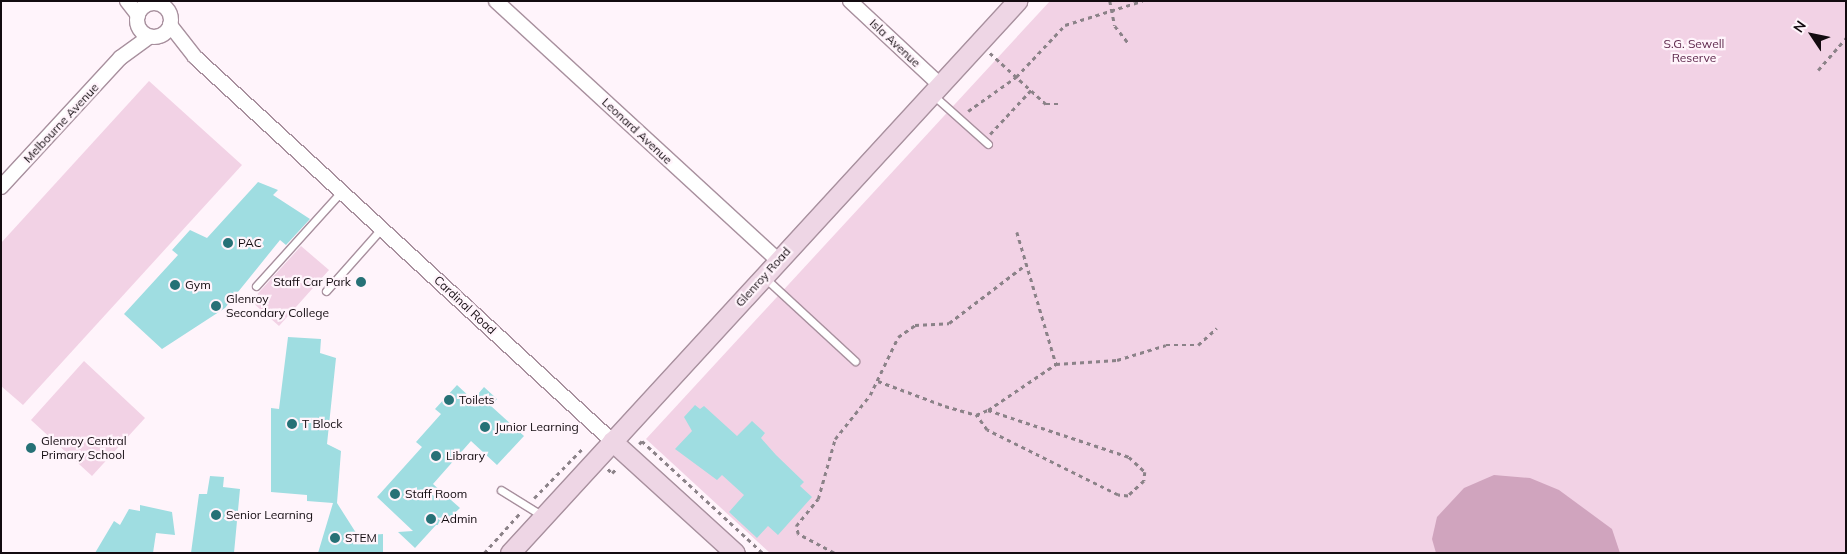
<!DOCTYPE html>
<html>
<head>
<meta charset="utf-8">
<style>
  body { margin:0 }
  #map { position:relative; width:1847px; height:554px; overflow:hidden; background:#fff4fb; font-family:Mulish,sans-serif }
  div>[style] { position:absolute }
  [style*='--x'] { left:calc(var(--x)*1px); top:calc(var(--y)*1px); width:calc(var(--w)*1px); rotate:calc(var(--a)*1deg) }
  .green>* { inset:0; background:#f2d2e5 }
  .water>* { inset:0; background:#d0a4be }
  .building>* { inset:0; background:#9fdde1 }
  .path>* { height:2.5px; margin-top:-1.25px; transform-origin:0; background:repeating-linear-gradient(90deg,#8b8288 0 4px,transparent 0 8px) }
  .roads { filter:drop-shadow(1px 0 #a8909e) drop-shadow(-1px 0 #a8909e) drop-shadow(0 1px #a8909e) drop-shadow(0 -1px #a8909e) }
  .lane>* { height:7px; margin:-3.5px; padding:0 3.5px; transform-origin:3.5px; border-radius:3.5px; background:#fff }
  .street>* { height:14px; margin:-7px; padding:0 7px; transform-origin:7px; border-radius:7px; background:#fff }
  .street>.ring { margin:-7px; padding:0; box-sizing:content-box; background:none; border:14px solid #fff; border-radius:50% }
  .secondary>* { height:19px; margin:-9.5px; padding:0 9.5px; transform-origin:9.5px; border-radius:9.5px; background:#eed6e5 }
  .dots>* { width:14px; height:14px; translate:-50% -50%; box-sizing:border-box; border:2px solid #fff4fb; border-radius:50% }
  span { translate:-50% -50%; white-space:nowrap; text-align:center; line-height:1.15; -webkit-text-stroke:4.5px #fff4fb; paint-order:stroke }
  .street-label { font-size:12px; color:#130b10 }
  .park-label { font-size:12px; color:#5f294d }
  .poi-label { font-size:12px; color:#130b10 }
  .left { translate:0 -50%; text-align:left }
  .right { translate:-100% -50%; text-align:right }
  .frame { position:absolute; inset:0; border:2px solid #130b10; pointer-events:none }
  .north { position:absolute; left:1787px; top:10px; width:50px; height:50px; -webkit-text-stroke:4px #fff4fb; paint-order:stroke; rotate:304deg; font-size:14px; font-weight:700; line-height:20px; text-align:center; color:#130b10 }
  .north::after { content:''; display:block; margin:auto; width:18px; height:22px; background:#130b10; clip-path:polygon(50% 0,100% 100%,50% 72%,0 100%) }
</style>
</head>
<body>
<div id="map">
  <div class="green">
    <i style="clip-path:polygon(1050px 1px,1846px 1px,1846px 553px,770px 553px,646px 439px)"></i>
    <i style="clip-path:polygon(149px 81px,242px 165px,23px 405px,1px 386px,1px 243px)"></i>
    <i style="clip-path:polygon(301px 246px,329px 270px,279px 326px,251px 301px)"></i>
    <i style="clip-path:polygon(84px 361px,145px 418px,92px 476px,31px 420px)"></i>
  </div>
  <div class="water">
    <i style="clip-path:polygon(1494px 475px,1530px 478px,1559px 490px,1612px 529px,1620px 553px,1436px 553px,1432px 539px,1437px 517px,1464px 488px)"></i>
  </div>
  <div class="building">
    <i style="clip-path:polygon(258px 182px,278px 190px,273px 195px,310px 219px,286px 245px,280px 240px,225px 308px,162px 349px,124px 314px,178px 255px,172px 250px,190px 230px,207px 238px)"></i>
    <i style="clip-path:polygon(288px 337px,321px 339px,320px 353px,336px 358px,327px 444px,341px 451px,337px 503px,358px 536px,383px 534px,383px 553px,318px 553px,333px 503px,307px 501px,307px 495px,271px 492px,271px 408px,279px 409px)"></i>
    <i style="clip-path:polygon(457px 385px,473px 400px,484px 387px,497px 399px,491px 406px,524px 436px,497px 465px,471px 441px,433px 484px,460px 508px,442px 525px,436px 525px,415px 548px,398px 532px,413px 531px,377px 497px,422px 447px,416px 442px,441px 414px,435px 409px)"></i>
    <i style="clip-path:polygon(695px 405px,700px 409px,704px 406px,737px 436px,752px 421px,765px 433px,761px 438px,776px 455px,804px 482px,800px 486px,812px 497px,778px 535px,768px 526px,757px 538px,729px 512px,744px 495px,722px 475px,717px 480px,675px 449px,692px 431px,684px 417px)"></i>
    <i style="clip-path:polygon(210px 476px,224px 477px,223px 487px,240px 489px,234px 553px,191px 553px,199px 494px,207px 494px)"></i>
    <i style="clip-path:polygon(140px 505px,172px 512px,175px 535px,156px 533px,153px 553px,95px 553px,114px 521px,120px 525px,129px 509px,140px 511px)"></i>
  </div>
  <div class="path">
    <i style="--x:1110;--y:1;--w:25;--a:79"></i>
    <i style="--x:1115;--y:26;--w:23;--a:52"></i>
    <i style="--x:990;--y:53;--w:76;--a:42.3"></i>
    <i style="--x:1046;--y:104;--w:13;--a:0"></i>
    <i style="--x:1818;--y:70;--w:43;--a:-48.8"></i>
    <i style="--x:968;--y:111;--w:59;--a:-35.3"></i>
    <i style="--x:1016;--y:77;--w:71;--a:-46.7"></i>
    <i style="--x:1065;--y:25;--w:81;--a:-17.3"></i>
    <i style="--x:990;--y:134;--w:60;--a:-47"></i>
    <i style="--x:1017;--y:232;--w:138;--a:73.5"></i>
    <i style="--x:878;--y:381;--w:72;--a:20.5"></i>
    <i style="--x:945;--y:406;--w:32;--a:16"></i>
    <i style="--x:976;--y:415;--w:13;--a:-23"></i>
    <i style="--x:988;--y:410;--w:149;--a:18.4"></i>
    <i style="--x:1129;--y:457;--w:22;--a:43"></i>
    <i style="--x:1145;--y:472;--w:9;--a:96"></i>
    <i style="--x:1144;--y:481;--w:22;--a:137"></i>
    <i style="--x:1128;--y:496;--w:10;--a:-174"></i>
    <i style="--x:1118;--y:495;--w:146;--a:-153.6"></i>
    <i style="--x:987;--y:430;--w:19;--a:-126"></i>
    <i style="--x:988;--y:410;--w:82;--a:-34.1"></i>
    <i style="--x:1056;--y:364;--w:61;--a:-3.8"></i>
    <i style="--x:1117;--y:360;--w:51;--a:-17"></i>
    <i style="--x:1166;--y:345;--w:32;--a:0"></i>
    <i style="--x:1198;--y:345;--w:25;--a:-42"></i>
    <i style="--x:639;--y:444;--w:4;--a:-45"></i>
    <i style="--x:642;--y:441;--w:165;--a:42.8"></i>
    <i style="--x:608;--y:469;--w:6;--a:45"></i>
    <i style="--x:612;--y:473;--w:7;--a:-45"></i>
    <i style="--x:534;--y:498;--w:71;--a:-45.6"></i>
    <i style="--x:484;--y:553;--w:54;--a:-48"></i>
    <i style="--x:834;--y:553;--w:41;--a:-152.2"></i>
    <i style="--x:798;--y:534;--w:8;--a:-104"></i>
    <i style="--x:796;--y:526;--w:35;--a:-51"></i>
    <i style="--x:818;--y:499;--w:62;--a:-74.2"></i>
    <i style="--x:835;--y:439;--w:56;--a:-51.5"></i>
    <i style="--x:870;--y:395;--w:64;--a:-64.2"></i>
    <i style="--x:898;--y:337;--w:21;--a:-35"></i>
    <i style="--x:915;--y:325;--w:34;--a:-3"></i>
    <i style="--x:949;--y:323;--w:96;--a:-37.3"></i>
  </div>
  <div class="roads">
    <div class="lane">
      <i style="--x:932;--y:94;--w:75;--a:41.8"></i>
      <i style="--x:764;--y:277;--w:124;--a:42.7"></i>
      <i style="--x:256;--y:286;--w:127;--a:-47.9"></i>
      <i style="--x:326;--y:291;--w:83;--a:-48.4"></i>
      <i style="--x:501;--y:490;--w:49;--a:31.8"></i>
    </div>
    <div class="street">
      <i style="--x:127;--y:1;--w:18;--a:52"></i>
      <i style="--x:496;--y:1;--w:383;--a:42.6"></i>
      <i style="--x:850;--y:1;--w:123;--a:43"></i>
      <i class="ring" style="left:137px;top:3px;width:20px;height:20px"></i>
      <i style="--x:170;--y:25;--w:41;--a:52"></i>
      <i style="--x:195;--y:57;--w:567;--a:42.64"></i>
      <i style="--x:1;--y:187;--w:176;--a:-47.3"></i>
      <i style="--x:120;--y:58;--w:36;--a:-36"></i>
    </div>
    <div class="secondary">
      <i style="--x:612;--y:441;--w:166;--a:42.3"></i>
      <i style="--x:510;--y:553;--w:750;--a:-47.43"></i>
    </div>
  </div>
  <div class="dots">
    <i style="left:228px;top:243px;background:#267176"></i>
    <i style="left:361px;top:282px;background:#267176"></i>
    <i style="left:175px;top:285px;background:#267176"></i>
    <i style="left:216px;top:306px;background:#267176"></i>
    <i style="left:449px;top:400px;background:#267176"></i>
    <i style="left:292px;top:424px;background:#267176"></i>
    <i style="left:485px;top:427px;background:#267176"></i>
    <i style="left:31px;top:448px;background:#267176"></i>
    <i style="left:436px;top:456px;background:#267176"></i>
    <i style="left:395px;top:494px;background:#267176"></i>
    <i style="left:216px;top:515px;background:#267176"></i>
    <i style="left:431px;top:519px;background:#267176"></i>
    <i style="left:335px;top:538px;background:#267176"></i>
  </div>
  <div class="street-label">
    <span style="left:895px;top:43px;rotate:43deg">Isla Avenue</span>
    <span style="left:61px;top:123px;rotate:-47deg">Melbourne Avenue</span>
    <span style="left:637px;top:131px;rotate:43deg">Leonard Avenue</span>
    <span style="left:763px;top:277px;rotate:-48deg">Glenroy Road</span>
    <span style="left:465px;top:305px;rotate:43deg">Cardinal Road</span>
  </div>
  <div class="park-label">
    <span style="left:1694px;top:51px">S.G. Sewell<br>Reserve</span>
  </div>
  <div class="poi-label">
    <span class="left" style="left:238px;top:243px">PAC</span>
    <span class="right" style="left:351px;top:282px">Staff Car Park</span>
    <span class="left" style="left:185px;top:285px">Gym</span>
    <span class="left" style="left:226px;top:306px">Glenroy<br>Secondary College</span>
    <span class="left" style="left:459px;top:400px">Toilets</span>
    <span class="left" style="left:302px;top:424px">T Block</span>
    <span class="left" style="left:495px;top:427px">Junior Learning</span>
    <span class="left" style="left:41px;top:448px">Glenroy Central<br>Primary School</span>
    <span class="left" style="left:446px;top:456px">Library</span>
    <span class="left" style="left:405px;top:494px">Staff Room</span>
    <span class="left" style="left:226px;top:515px">Senior Learning</span>
    <span class="left" style="left:441px;top:519px">Admin</span>
    <span class="left" style="left:345px;top:538px">STEM</span>
  </div>
  <div class="frame"></div>
  <div class="north">N</div>
</div>
</body>
</html>
